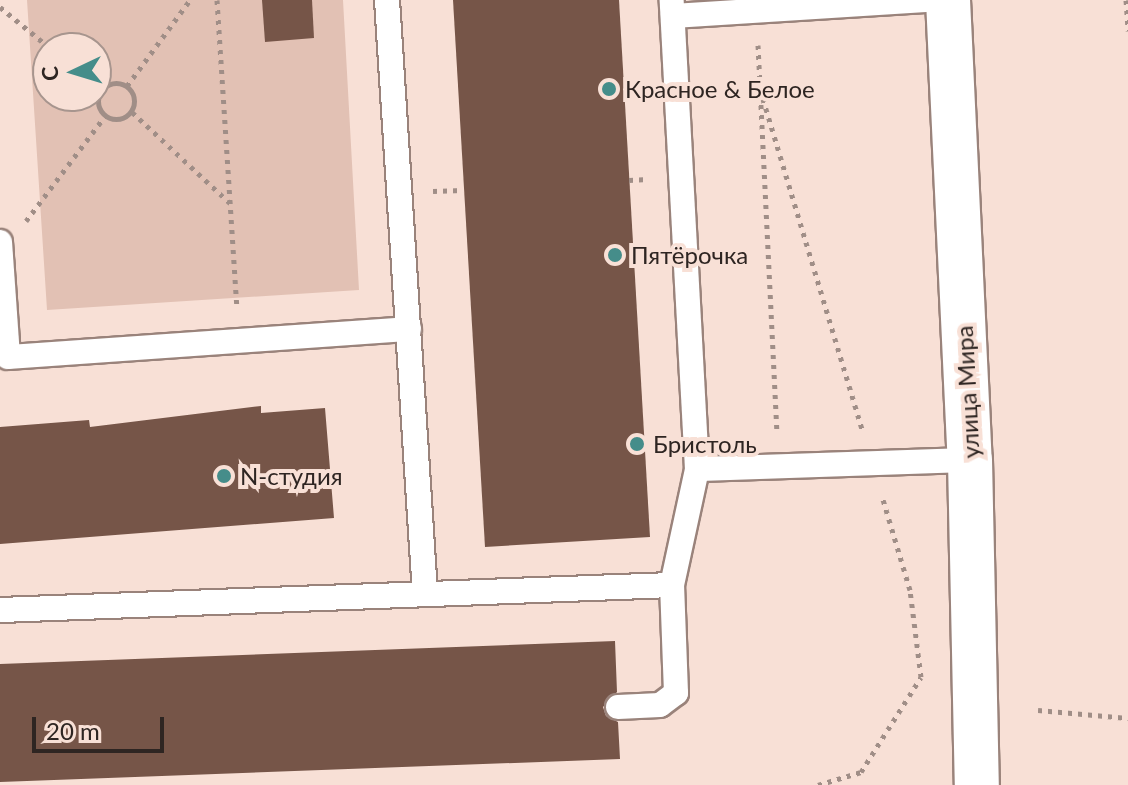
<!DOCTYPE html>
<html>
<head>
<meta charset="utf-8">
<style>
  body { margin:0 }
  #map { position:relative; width:1128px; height:785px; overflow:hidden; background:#f8e0d6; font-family:Lato,sans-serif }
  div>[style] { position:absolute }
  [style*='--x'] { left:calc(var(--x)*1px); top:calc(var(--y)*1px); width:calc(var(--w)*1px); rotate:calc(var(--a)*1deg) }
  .green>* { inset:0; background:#e2c1b4 }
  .building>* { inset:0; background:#765548 }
  .path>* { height:5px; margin-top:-2.5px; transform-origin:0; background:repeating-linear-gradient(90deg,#a08e87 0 4px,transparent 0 10px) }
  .path>.ring { margin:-2.5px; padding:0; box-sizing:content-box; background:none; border:5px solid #a08e87; border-radius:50% }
  .roads { filter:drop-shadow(2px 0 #9a837b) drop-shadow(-2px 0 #9a837b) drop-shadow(0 2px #9a837b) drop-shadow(0 -2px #9a837b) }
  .lane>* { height:24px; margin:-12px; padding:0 12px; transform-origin:12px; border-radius:12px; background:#fff }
  .primary>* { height:44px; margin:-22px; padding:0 22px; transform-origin:22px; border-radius:22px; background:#fff }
  .dots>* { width:22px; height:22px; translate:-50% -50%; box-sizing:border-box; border:4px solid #f8e0d6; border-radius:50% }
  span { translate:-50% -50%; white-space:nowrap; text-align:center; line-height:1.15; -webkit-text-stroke:8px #f8e0d6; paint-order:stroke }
  .poi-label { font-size:24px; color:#2e2522 }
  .left { translate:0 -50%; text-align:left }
  .street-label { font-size:24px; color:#2e2522 }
  .north { position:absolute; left:32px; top:32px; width:80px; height:80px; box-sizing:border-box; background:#f8e0d6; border:2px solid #a7958e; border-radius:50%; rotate:266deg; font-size:22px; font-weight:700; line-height:32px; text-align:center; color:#2e2522 }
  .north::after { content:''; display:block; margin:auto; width:28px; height:36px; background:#458d8a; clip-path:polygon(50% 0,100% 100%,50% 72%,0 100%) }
  .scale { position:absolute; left:32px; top:717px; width:132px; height:36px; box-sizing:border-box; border:4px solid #2e2522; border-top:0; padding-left:10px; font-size:24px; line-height:28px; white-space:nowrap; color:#2e2522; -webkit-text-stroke:6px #f8e0d6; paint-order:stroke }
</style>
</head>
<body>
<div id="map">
  <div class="green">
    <i style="clip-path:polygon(evenodd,27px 0,343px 0,359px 290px,47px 310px,27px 0,48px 48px,96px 48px,96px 96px,48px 96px,48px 48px)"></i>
  </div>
  <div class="building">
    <i style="clip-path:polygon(262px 0,312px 0,314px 38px,265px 42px)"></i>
    <i style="clip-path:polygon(453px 0,619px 0,650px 537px,485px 547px)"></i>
    <i style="clip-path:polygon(261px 406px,261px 413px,325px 408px,334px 518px,0 544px,0 427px,89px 420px,90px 427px)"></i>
    <i style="clip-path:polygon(615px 641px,617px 692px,603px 707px,606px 716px,618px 722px,620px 759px,0 782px,0 664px)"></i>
  </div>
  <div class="path">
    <i style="--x:217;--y:0;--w:309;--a:86.3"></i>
    <i style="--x:1126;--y:0;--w:31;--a:86"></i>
    <i style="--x:0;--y:7;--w:65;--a:39.4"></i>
    <i style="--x:758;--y:45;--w:389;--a:87.2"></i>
    <i class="ring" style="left:98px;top:83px;width:31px;height:31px"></i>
    <i style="--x:127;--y:86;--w:107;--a:-53.8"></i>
    <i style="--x:760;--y:89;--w:355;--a:73.3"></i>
    <i style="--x:132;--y:112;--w:134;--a:42.9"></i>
    <i style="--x:629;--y:180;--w:19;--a:-3"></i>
    <i style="--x:433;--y:191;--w:30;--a:-2"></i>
    <i style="--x:26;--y:221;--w:131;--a:-53"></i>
    <i style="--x:1038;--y:710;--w:90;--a:5.1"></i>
    <i style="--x:818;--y:785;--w:45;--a:-16.8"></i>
    <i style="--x:861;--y:772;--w:112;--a:-57.7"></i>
    <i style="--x:921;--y:677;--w:88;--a:-97.2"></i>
    <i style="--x:910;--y:590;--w:98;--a:-106.6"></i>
  </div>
  <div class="roads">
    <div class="lane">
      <i style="--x:387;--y:0;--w:595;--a:86.34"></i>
      <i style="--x:673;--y:16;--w:253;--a:-3.6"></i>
      <i style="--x:0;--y:242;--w:115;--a:86"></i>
      <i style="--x:8;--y:357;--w:402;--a:-4"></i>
      <i style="--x:697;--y:469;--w:273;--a:-1.9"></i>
      <i style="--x:0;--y:610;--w:672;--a:-2.13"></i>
      <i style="--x:618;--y:707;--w:42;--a:-2.7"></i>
      <i style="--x:660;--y:705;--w:20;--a:-37"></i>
      <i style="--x:676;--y:693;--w:108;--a:-92.1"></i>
      <i style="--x:672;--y:585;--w:119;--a:-77.8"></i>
      <i style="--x:697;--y:469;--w:470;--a:-93.1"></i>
    </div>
    <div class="primary">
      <i style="--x:948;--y:0;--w:461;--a:87.3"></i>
      <i style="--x:970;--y:460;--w:325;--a:88.8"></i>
    </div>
  </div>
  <div class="dots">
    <i style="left:609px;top:89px;background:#458d8a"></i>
    <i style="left:615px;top:255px;background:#458d8a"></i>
    <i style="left:637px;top:444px;background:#458d8a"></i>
    <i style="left:224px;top:476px;background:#458d8a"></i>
  </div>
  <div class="poi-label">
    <span class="left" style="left:625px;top:89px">Красное &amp; Белое</span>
    <span class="left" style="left:631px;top:255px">Пятёрочка</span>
    <span class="left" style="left:653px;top:444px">Бристоль</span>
    <span class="left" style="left:240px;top:476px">N-студия</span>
  </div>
  <div class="street-label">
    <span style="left:967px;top:392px;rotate:-93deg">улица Мира</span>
  </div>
  <div class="north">С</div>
  <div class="scale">20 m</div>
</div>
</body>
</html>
